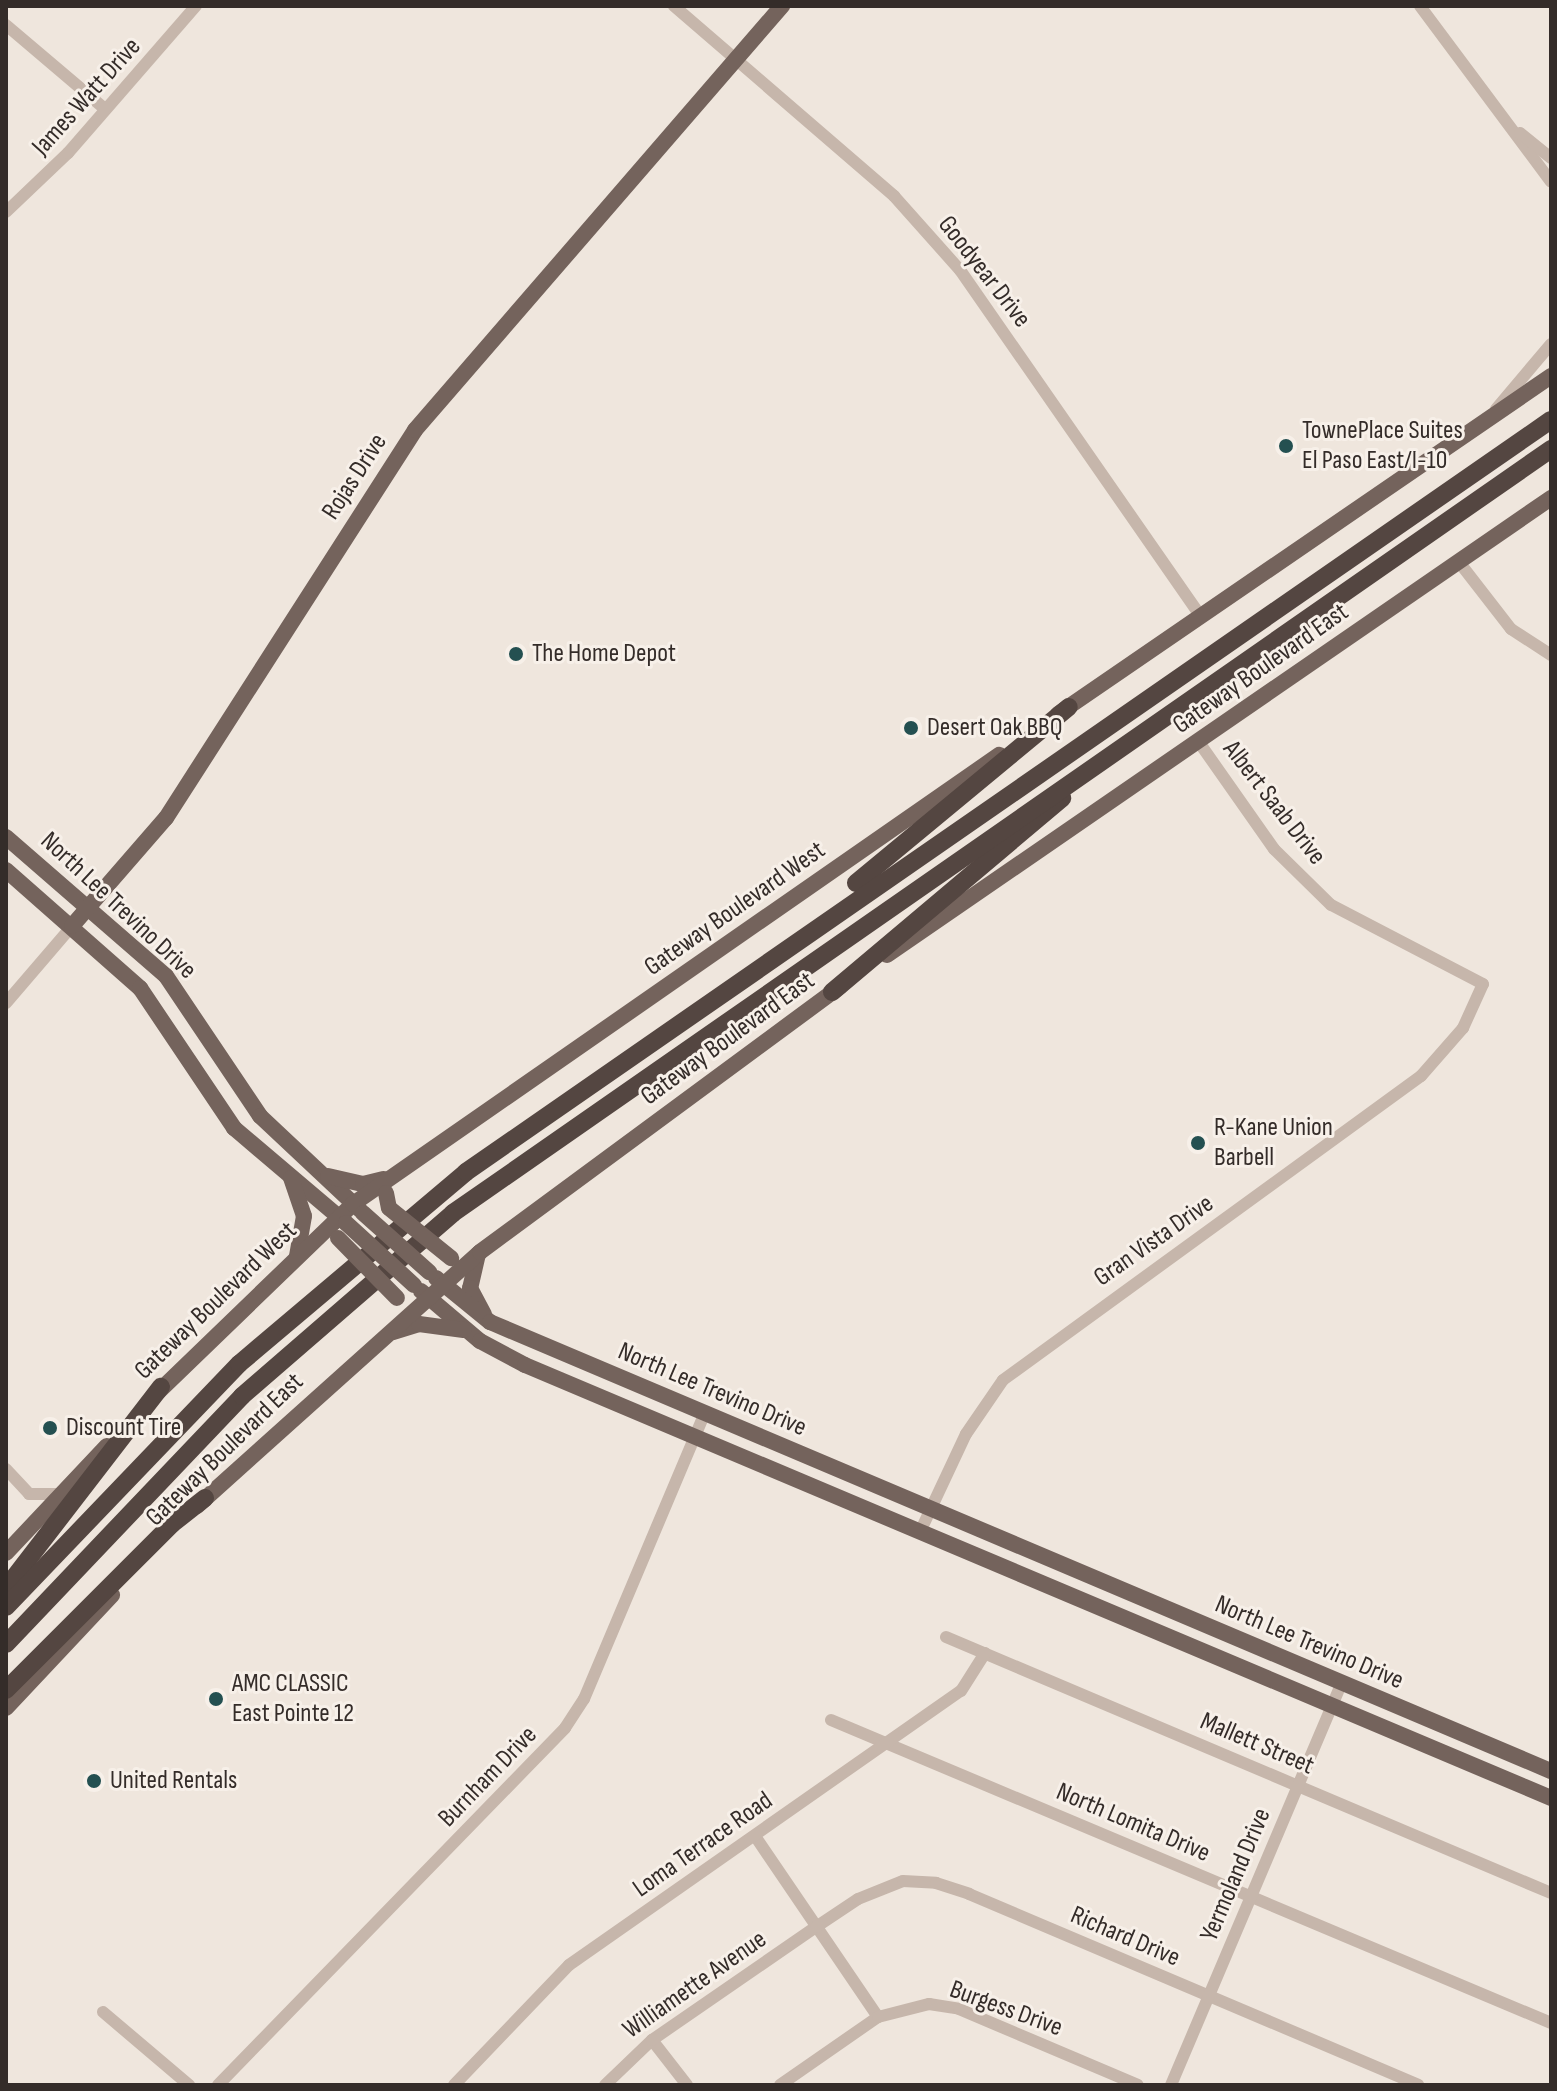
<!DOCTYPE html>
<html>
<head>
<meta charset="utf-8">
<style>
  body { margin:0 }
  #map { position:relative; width:1557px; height:2091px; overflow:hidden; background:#efe6dd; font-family:"Sofia Sans Condensed",sans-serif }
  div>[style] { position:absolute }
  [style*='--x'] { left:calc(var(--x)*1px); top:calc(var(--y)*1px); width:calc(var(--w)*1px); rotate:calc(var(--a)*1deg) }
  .minor>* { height:12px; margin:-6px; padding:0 6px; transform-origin:6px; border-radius:6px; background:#c6b6ab }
  .major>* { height:16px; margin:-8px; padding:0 8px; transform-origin:8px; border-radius:8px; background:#74635c }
  .highway>* { height:18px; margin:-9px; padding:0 9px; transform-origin:9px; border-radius:9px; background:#544641 }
  .major-bridge>* { height:16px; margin:-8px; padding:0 8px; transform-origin:8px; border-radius:8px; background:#74635c }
  .dots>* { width:22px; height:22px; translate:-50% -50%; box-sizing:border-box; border:4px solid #f7f0e9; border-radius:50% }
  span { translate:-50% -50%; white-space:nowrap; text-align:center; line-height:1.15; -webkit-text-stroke:6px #f7f0e9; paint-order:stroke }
  .street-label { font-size:26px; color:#342c29 }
  .poi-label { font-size:26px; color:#342c29 }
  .left { translate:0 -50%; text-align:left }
  .frame { position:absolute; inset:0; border:8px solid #342c29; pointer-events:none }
</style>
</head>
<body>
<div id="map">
  <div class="minor">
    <i style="--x:674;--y:6;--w:291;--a:40.8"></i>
    <i style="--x:894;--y:196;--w:99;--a:48.3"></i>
    <i style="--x:960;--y:270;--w:422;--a:55.2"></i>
    <i style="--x:1420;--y:6;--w:219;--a:53.3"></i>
    <i style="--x:6;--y:25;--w:130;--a:40.3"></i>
    <i style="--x:1520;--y:133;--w:40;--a:39"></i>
    <i style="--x:6;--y:212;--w:86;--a:-43.6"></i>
    <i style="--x:68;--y:153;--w:195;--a:-49"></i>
    <i style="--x:1496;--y:409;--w:85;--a:-49.8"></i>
    <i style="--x:1459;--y:562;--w:85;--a:52.2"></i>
    <i style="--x:1511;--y:629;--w:48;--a:33"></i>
    <i style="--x:6;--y:1003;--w:101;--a:-49.4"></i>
    <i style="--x:6;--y:1469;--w:34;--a:47"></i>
    <i style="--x:29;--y:1494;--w:32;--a:0"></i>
    <i style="--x:920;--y:1532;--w:108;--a:-64.9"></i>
    <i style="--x:966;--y:1434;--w:65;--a:-55.6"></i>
    <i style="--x:1003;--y:1380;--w:517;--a:-36.03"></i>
    <i style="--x:1421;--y:1076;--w:64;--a:-48.8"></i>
    <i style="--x:1463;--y:1028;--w:48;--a:-65.6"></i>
    <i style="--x:1483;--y:984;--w:171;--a:-152.5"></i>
    <i style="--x:1331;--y:905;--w:80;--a:-135.5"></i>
    <i style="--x:1274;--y:849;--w:132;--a:-125.1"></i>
    <i style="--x:946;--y:1637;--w:657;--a:22.94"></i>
    <i style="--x:831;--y:1720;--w:781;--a:22.82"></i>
    <i style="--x:755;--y:1836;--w:219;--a:55.8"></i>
    <i style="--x:103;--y:2012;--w:113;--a:40.3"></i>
    <i style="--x:652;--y:2040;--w:57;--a:52.1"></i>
    <i style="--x:218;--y:2085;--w:498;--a:-45.8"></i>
    <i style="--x:565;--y:1728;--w:35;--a:-57"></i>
    <i style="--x:584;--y:1699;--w:311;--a:-67.1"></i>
    <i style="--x:454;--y:2085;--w:166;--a:-46.2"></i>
    <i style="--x:569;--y:1965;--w:478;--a:-35"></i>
    <i style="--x:961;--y:1691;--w:45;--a:-57.7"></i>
    <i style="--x:605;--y:2085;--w:65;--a:-43.8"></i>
    <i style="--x:652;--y:2040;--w:199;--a:-34.6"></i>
    <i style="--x:816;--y:1927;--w:50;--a:-33.7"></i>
    <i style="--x:858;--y:1899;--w:48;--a:-21.8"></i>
    <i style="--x:903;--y:1881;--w:33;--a:3"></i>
    <i style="--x:936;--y:1883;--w:35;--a:18"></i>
    <i style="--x:969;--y:1894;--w:488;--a:23"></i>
    <i style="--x:780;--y:2085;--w:119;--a:-34.8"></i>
    <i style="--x:878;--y:2017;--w:53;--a:-14.3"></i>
    <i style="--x:929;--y:2004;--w:30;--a:9"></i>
    <i style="--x:959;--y:2009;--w:194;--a:23"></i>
    <i style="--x:1171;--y:2085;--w:437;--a:-67"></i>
  </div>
  <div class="major">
    <i style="--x:1058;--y:714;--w:598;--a:-34.43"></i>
    <i style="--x:6;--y:837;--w:212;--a:41"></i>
    <i style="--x:166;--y:976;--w:169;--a:56.1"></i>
    <i style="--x:260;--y:1116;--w:137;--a:43.2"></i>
    <i style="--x:6;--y:870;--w:179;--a:41.4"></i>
    <i style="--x:140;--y:988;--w:169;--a:56.1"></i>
    <i style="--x:234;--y:1128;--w:145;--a:40.3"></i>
    <i style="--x:72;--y:926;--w:143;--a:-49"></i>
    <i style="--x:166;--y:818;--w:461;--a:-57.3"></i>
    <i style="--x:415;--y:430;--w:561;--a:-49.12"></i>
    <i style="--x:887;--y:955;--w:806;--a:-34.54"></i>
    <i style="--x:328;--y:1176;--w:36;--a:13"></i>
    <i style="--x:363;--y:1184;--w:21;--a:-14"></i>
    <i style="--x:291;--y:1178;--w:40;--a:71.1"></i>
    <i style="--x:304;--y:1216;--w:41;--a:99.9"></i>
    <i style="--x:478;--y:1254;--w:35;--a:103"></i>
    <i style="--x:470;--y:1288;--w:30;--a:62"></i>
    <i style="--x:436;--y:1278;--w:70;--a:39.2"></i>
    <i style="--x:490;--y:1322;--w:1152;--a:22.94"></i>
    <i style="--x:421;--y:1291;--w:77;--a:40.3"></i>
    <i style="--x:480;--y:1341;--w:51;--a:28.1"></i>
    <i style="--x:525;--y:1365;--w:1114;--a:22.88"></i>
    <i style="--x:393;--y:1332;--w:27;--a:-17"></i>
    <i style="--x:419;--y:1324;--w:45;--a:7.6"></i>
    <i style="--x:153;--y:1397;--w:278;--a:-44"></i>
    <i style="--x:353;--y:1204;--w:787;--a:-34.8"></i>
    <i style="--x:197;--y:1506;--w:380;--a:-41.9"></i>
    <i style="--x:480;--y:1252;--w:448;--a:-36.4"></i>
    <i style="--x:6;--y:1553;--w:147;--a:-46.7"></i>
    <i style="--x:6;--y:1708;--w:155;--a:-46.8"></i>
  </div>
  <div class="highway">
    <i style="--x:856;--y:883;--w:276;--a:-39.6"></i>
    <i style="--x:832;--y:992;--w:301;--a:-40.1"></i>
    <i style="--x:6;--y:1588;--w:254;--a:-52.4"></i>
    <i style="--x:6;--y:1607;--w:337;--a:-46.2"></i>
    <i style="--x:239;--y:1364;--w:297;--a:-40.2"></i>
    <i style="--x:466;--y:1172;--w:1320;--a:-34.73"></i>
    <i style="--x:6;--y:1644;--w:342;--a:-46.4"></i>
    <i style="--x:242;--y:1396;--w:279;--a:-40.9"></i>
    <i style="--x:453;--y:1213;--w:1338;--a:-34.83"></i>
    <i style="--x:6;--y:1690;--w:235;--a:-45"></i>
    <i style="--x:172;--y:1524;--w:42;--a:-38.2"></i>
  </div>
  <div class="major-bridge">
    <i style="--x:386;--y:1193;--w:15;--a:79"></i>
    <i style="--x:389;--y:1208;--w:80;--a:38.9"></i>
    <i style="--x:363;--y:1213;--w:89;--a:41.8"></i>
    <i style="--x:346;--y:1223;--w:92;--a:42.4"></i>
    <i style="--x:338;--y:1238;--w:84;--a:45.5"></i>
  </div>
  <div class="dots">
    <i style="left:1286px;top:446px;background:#245051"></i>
    <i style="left:516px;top:654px;background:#245051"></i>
    <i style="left:911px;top:728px;background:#245051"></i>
    <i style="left:1198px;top:1143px;background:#245051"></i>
    <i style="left:50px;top:1428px;background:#245051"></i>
    <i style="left:216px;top:1699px;background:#245051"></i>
    <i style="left:94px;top:1781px;background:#245051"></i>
  </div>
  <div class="street-label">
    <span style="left:87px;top:97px;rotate:-48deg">James Watt Drive</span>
    <span style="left:984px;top:272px;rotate:52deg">Goodyear Drive</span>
    <span style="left:355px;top:477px;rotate:-57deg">Rojas Drive</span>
    <span style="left:1261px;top:669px;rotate:-35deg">Gateway Boulevard East</span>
    <span style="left:1274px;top:803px;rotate:52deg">Albert Saab Drive</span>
    <span style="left:118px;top:906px;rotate:43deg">North Lee Trevino Drive</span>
    <span style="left:735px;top:909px;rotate:-35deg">Gateway Boulevard West</span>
    <span style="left:728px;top:1039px;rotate:-36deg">Gateway Boulevard East</span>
    <span style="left:1154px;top:1241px;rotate:-35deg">Gran Vista Drive</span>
    <span style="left:216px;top:1301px;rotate:-44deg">Gateway Boulevard West</span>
    <span style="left:712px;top:1390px;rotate:23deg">North Lee Trevino Drive</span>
    <span style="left:225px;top:1450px;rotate:-44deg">Gateway Boulevard East</span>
    <span style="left:1309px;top:1643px;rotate:23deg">North Lee Trevino Drive</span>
    <span style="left:1257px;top:1744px;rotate:23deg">Mallett Street</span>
    <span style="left:488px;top:1777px;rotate:-46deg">Burnham Drive</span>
    <span style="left:1133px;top:1823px;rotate:23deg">North Lomita Drive</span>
    <span style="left:703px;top:1845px;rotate:-35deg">Loma Terrace Road</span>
    <span style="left:1236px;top:1875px;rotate:-67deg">Yermoland Drive</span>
    <span style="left:1125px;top:1937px;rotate:23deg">Richard Drive</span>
    <span style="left:695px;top:1985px;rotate:-35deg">Williamette Avenue</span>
    <span style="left:1006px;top:2009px;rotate:20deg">Burgess Drive</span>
  </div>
  <div class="poi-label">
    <span class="left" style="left:1302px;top:446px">TownePlace Suites<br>El Paso East/I-10</span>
    <span class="left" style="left:532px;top:654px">The Home Depot</span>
    <span class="left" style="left:927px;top:728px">Desert Oak BBQ</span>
    <span class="left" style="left:1214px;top:1143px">R-Kane Union<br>Barbell</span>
    <span class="left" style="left:66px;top:1428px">Discount Tire</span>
    <span class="left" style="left:232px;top:1699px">AMC CLASSIC<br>East Pointe 12</span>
    <span class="left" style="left:110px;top:1781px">United Rentals</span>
  </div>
  <div class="frame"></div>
</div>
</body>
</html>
